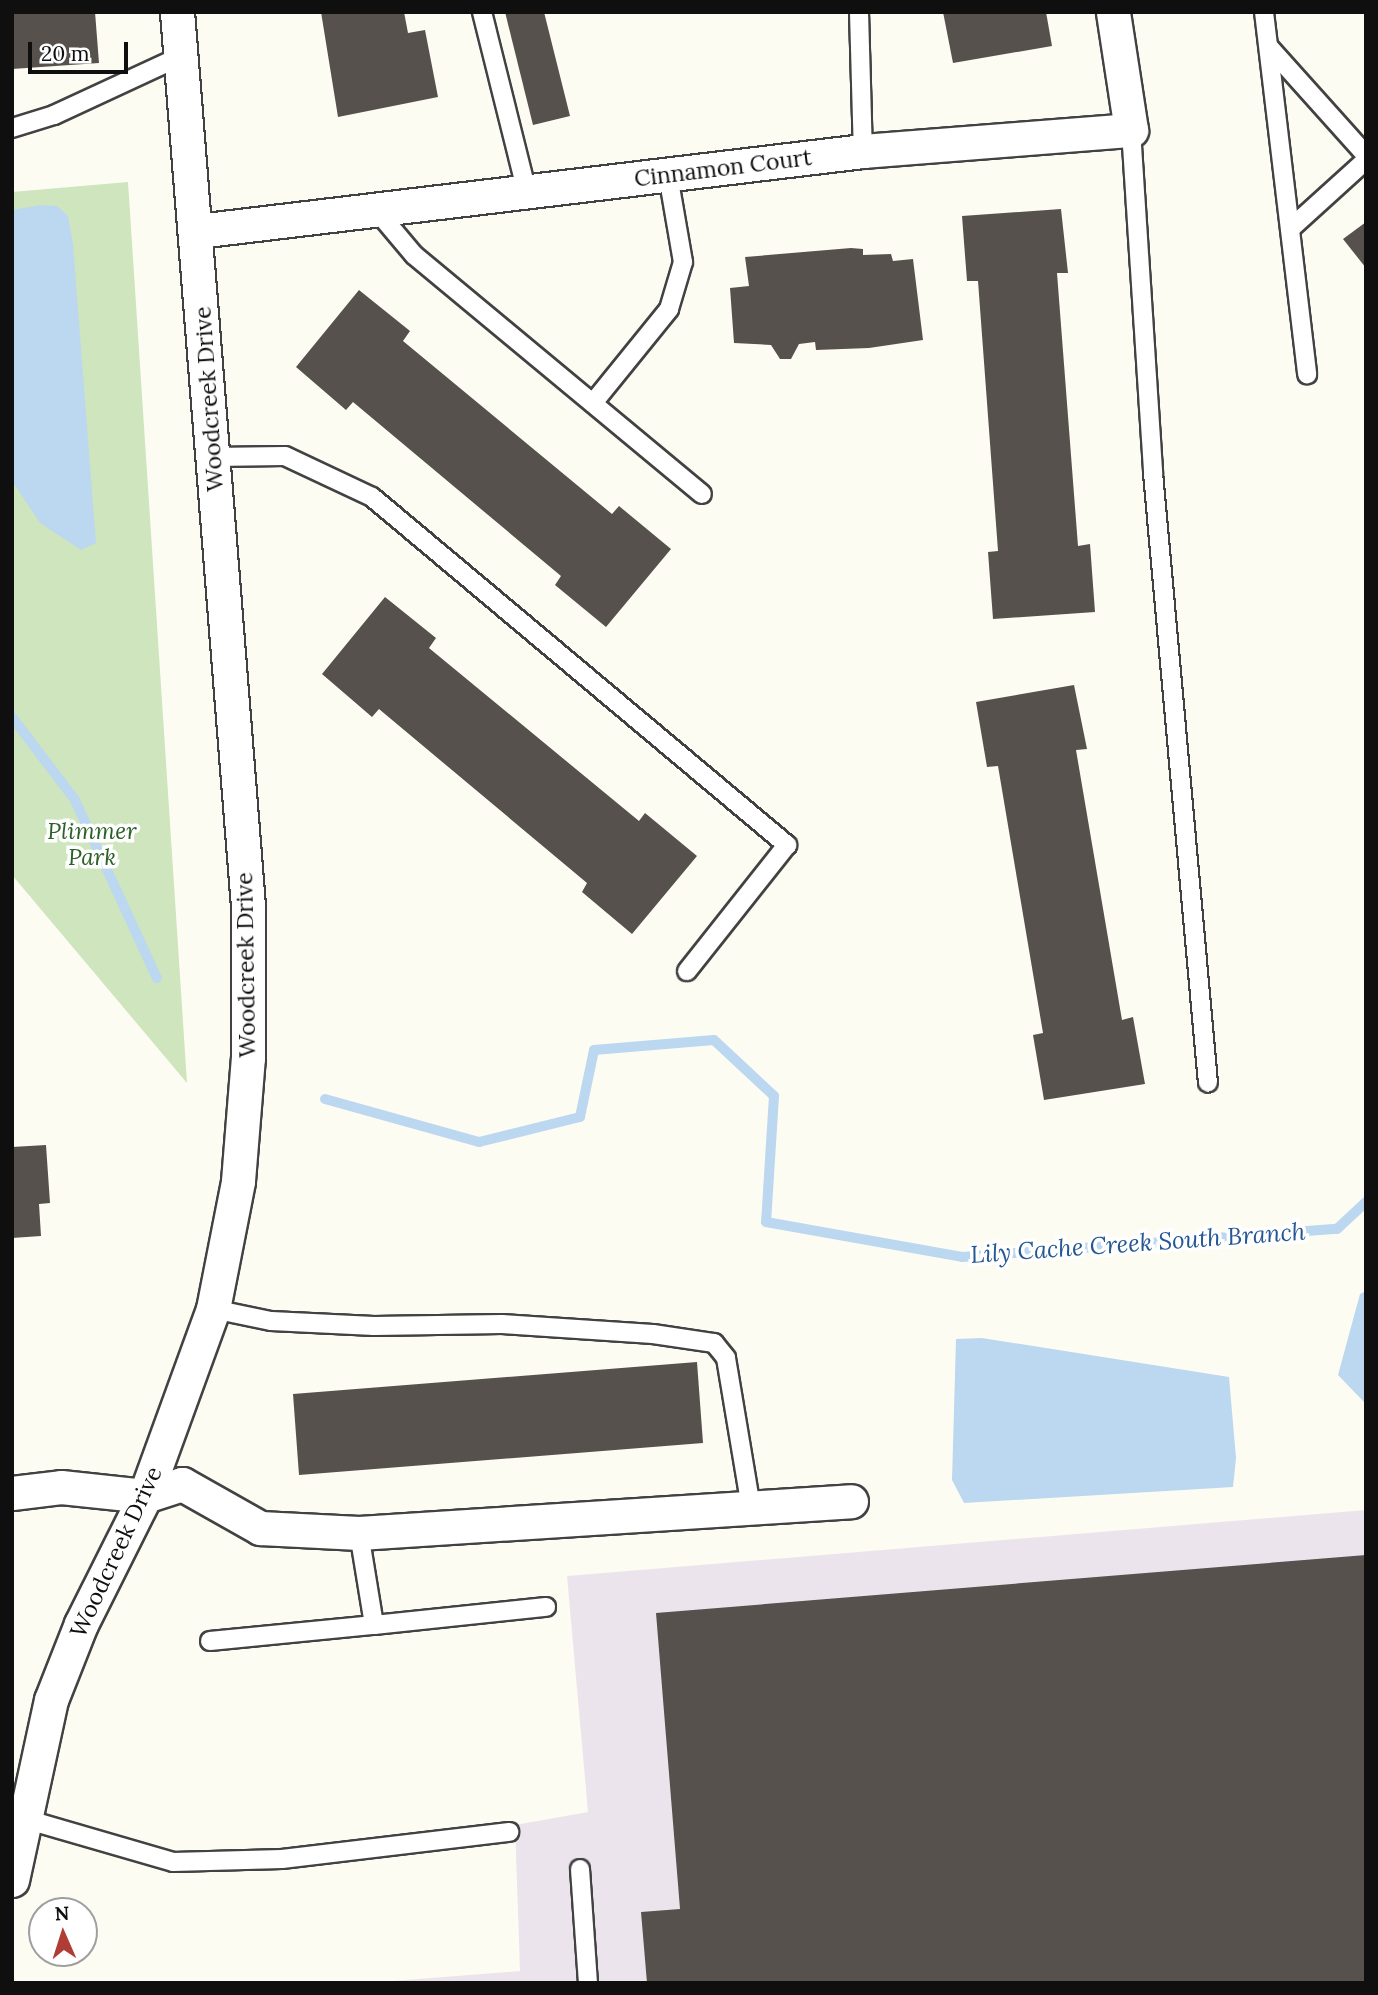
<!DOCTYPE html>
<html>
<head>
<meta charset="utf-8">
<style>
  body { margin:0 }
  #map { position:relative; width:1378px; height:1995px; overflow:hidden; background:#fdfcf2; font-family:Lora,serif }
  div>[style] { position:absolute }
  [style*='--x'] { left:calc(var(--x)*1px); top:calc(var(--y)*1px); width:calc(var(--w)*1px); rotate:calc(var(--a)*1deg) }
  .industrial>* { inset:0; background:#ece4ec }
  .green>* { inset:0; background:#cee5be }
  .water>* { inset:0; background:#bcd7f0 }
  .stream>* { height:10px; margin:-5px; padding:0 5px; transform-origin:5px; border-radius:5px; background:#bcd7f0 }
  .building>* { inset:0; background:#56514c }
  .roads { filter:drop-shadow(2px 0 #424242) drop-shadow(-2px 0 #424242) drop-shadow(0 2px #424242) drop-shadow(0 -2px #424242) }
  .lane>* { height:18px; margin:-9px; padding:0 9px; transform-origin:9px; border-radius:9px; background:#fff }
  .street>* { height:33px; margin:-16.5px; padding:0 16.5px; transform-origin:16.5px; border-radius:16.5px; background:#fff }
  span { translate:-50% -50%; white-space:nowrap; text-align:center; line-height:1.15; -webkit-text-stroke:7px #fff; paint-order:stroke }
  .street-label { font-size:23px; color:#0f0f0f }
  .park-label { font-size:23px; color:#2b6026; font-style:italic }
  .water-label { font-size:24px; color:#255793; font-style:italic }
  .frame { position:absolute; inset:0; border:14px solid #0f0f0f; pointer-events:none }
  .north { position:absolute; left:28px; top:1897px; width:70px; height:70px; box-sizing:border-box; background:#fff; border:2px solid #9f9f9f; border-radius:50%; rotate:357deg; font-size:19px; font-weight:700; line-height:28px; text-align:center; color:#0f0f0f }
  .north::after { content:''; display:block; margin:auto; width:24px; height:32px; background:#b03d35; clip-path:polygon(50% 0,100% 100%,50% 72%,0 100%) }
  .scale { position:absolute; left:28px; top:42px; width:100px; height:32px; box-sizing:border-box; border:4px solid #0f0f0f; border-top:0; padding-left:9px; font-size:21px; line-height:24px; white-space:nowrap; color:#0f0f0f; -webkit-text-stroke:5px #fff; paint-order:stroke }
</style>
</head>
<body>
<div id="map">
  <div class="industrial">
    <i style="clip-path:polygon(1366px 1510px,1366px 1983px,368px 1983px,520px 1971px,515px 1825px,588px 1812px,567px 1576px)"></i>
  </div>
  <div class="green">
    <i style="clip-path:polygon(128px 182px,187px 1083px,12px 875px,12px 192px)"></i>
  </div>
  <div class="water">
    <i style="clip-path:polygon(41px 205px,57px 206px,68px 216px,73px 244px,96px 543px,81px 550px,40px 523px,12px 481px,12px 210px)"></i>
    <i style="clip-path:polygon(1366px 1291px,1366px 1404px,1338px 1375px,1360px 1294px)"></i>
    <i style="clip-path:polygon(982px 1338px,1229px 1377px,1236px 1458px,1233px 1487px,964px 1503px,952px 1480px,956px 1339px)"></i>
  </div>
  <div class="stream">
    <i style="--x:12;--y:717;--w:104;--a:52.8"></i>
    <i style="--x:75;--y:800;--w:196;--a:65.3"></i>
    <i style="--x:325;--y:1099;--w:160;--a:15.6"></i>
    <i style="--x:479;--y:1142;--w:104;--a:-13.9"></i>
    <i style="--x:580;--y:1117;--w:68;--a:-78.2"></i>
    <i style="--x:594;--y:1050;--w:120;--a:-4.8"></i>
    <i style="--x:714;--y:1040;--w:82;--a:43"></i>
    <i style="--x:774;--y:1096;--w:126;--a:93.6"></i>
    <i style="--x:766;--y:1222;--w:199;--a:10.1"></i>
    <i style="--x:962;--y:1257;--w:376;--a:-4.3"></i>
    <i style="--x:1337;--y:1229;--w:40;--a:-43"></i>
  </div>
  <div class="building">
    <i style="clip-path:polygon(12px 12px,95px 12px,99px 63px,12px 69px)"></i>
    <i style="clip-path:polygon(321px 12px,404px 12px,408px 33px,425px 30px,438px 97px,338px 117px)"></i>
    <i style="clip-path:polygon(505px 12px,544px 12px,570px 116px,533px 125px)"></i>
    <i style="clip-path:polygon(943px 12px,1046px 12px,1052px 46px,953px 63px)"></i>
    <i style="clip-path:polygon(1061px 209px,1068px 273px,1057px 273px,1078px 546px,1090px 544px,1095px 612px,993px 619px,988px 552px,998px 551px,978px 281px,967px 281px,962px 216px)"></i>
    <i style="clip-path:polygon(1366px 222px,1366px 268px,1343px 239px)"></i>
    <i style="clip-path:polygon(851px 248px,863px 249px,863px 255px,891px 254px,893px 261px,913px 259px,923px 340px,869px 348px,816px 350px,815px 342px,799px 344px,791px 359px,780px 359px,771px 345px,734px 343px,730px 288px,749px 286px,745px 257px)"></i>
    <i style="clip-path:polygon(359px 290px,410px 331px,403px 341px,612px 514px,619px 506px,671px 549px,606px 627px,555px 585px,561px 576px,353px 402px,346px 410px,296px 367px)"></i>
    <i style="clip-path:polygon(385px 597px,436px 638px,429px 648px,639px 821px,645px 813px,697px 856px,632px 934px,582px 892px,587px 883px,379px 709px,372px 717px,322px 674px)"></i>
    <i style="clip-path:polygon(1074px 685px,1087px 749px,1076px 750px,1122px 1020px,1133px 1017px,1145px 1084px,1044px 1100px,1033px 1035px,1043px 1033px,998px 766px,987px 767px,976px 702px)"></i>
    <i style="clip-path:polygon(46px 1145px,50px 1203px,39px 1204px,41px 1236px,12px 1238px,12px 1147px)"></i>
    <i style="clip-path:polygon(697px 1362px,703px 1443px,299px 1475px,293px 1394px)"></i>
    <i style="clip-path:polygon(1366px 1555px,1366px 1983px,647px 1983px,641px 1912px,680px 1909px,656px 1613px)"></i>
  </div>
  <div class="roads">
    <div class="lane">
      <i style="--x:482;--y:12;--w:186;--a:76"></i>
      <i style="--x:859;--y:12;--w:139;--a:88.4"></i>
      <i style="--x:1264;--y:12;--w:365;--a:83.2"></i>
      <i style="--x:1269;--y:47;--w:145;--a:48.1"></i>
      <i style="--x:12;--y:128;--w:44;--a:-17.2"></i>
      <i style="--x:54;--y:115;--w:140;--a:-24.9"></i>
      <i style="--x:1131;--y:130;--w:344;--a:86.3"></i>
      <i style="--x:1153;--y:473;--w:612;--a:84.85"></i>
      <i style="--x:377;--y:211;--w:57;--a:49.9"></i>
      <i style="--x:414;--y:255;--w:374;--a:39.7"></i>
      <i style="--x:1290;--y:229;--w:103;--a:-42.2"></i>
      <i style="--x:593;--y:403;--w:121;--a:-51"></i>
      <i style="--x:669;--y:309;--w:49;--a:-73.4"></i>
      <i style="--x:683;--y:262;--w:88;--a:-99.8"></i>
      <i style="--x:212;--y:457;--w:73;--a:-0.8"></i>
      <i style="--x:285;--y:456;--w:96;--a:25.2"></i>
      <i style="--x:372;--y:497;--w:542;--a:39.98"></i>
      <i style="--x:787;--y:845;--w:161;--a:128.4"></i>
      <i style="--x:213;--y:1309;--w:59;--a:11.7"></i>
      <i style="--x:271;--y:1321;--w:103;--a:2.8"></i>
      <i style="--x:374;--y:1326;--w:128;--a:-0.9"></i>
      <i style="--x:502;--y:1324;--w:151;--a:3.8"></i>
      <i style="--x:653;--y:1334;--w:62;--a:8.4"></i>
      <i style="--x:714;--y:1343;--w:19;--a:51"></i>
      <i style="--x:726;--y:1358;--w:151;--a:80.5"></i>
      <i style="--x:359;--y:1533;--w:93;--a:80.7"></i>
      <i style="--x:374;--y:1625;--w:173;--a:-6"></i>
      <i style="--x:210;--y:1641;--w:165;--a:-5.6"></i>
      <i style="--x:25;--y:1819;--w:154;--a:16.2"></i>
      <i style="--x:173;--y:1862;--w:109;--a:-1.6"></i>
      <i style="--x:282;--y:1859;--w:229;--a:-6.8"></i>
      <i style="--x:580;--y:1869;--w:114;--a:86"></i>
    </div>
    <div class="street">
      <i style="--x:198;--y:231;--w:670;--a:-6.86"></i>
      <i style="--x:863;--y:151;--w:269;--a:-4.5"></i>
      <i style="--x:1131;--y:130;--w:119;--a:-98.7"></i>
      <i style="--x:12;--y:1493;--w:49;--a:-7"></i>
      <i style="--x:61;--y:1487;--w:84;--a:6.1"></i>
      <i style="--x:145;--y:1496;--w:39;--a:-18"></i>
      <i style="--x:182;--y:1484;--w:90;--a:29.4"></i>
      <i style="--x:260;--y:1528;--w:99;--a:2.9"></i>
      <i style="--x:359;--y:1533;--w:493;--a:-3.7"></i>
      <i style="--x:12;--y:1880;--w:184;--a:-77.8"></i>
      <i style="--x:51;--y:1700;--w:82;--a:-68.5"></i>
      <i style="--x:81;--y:1624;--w:143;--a:-63.4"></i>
      <i style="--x:145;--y:1496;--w:199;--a:-70"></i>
      <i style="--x:213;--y:1309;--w:130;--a:-78.9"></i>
      <i style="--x:238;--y:1181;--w:123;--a:-85.4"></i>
      <i style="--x:248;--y:1058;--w:152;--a:-90"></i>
      <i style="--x:248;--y:906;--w:897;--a:-94.54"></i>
    </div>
  </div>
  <div class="street-label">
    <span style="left:723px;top:168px;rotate:-7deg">Cinnamon Court</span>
    <span style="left:209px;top:399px;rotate:-94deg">Woodcreek Drive</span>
    <span style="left:246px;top:965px;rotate:-91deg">Woodcreek Drive</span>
    <span style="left:116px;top:1552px;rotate:-65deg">Woodcreek Drive</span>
  </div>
  <div class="park-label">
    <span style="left:92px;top:844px">Plimmer<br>Park</span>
  </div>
  <div class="water-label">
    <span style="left:1138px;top:1243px;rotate:-4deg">Lily Cache Creek South Branch</span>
  </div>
  <div class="frame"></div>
  <div class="north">N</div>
  <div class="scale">20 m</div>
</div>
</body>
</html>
